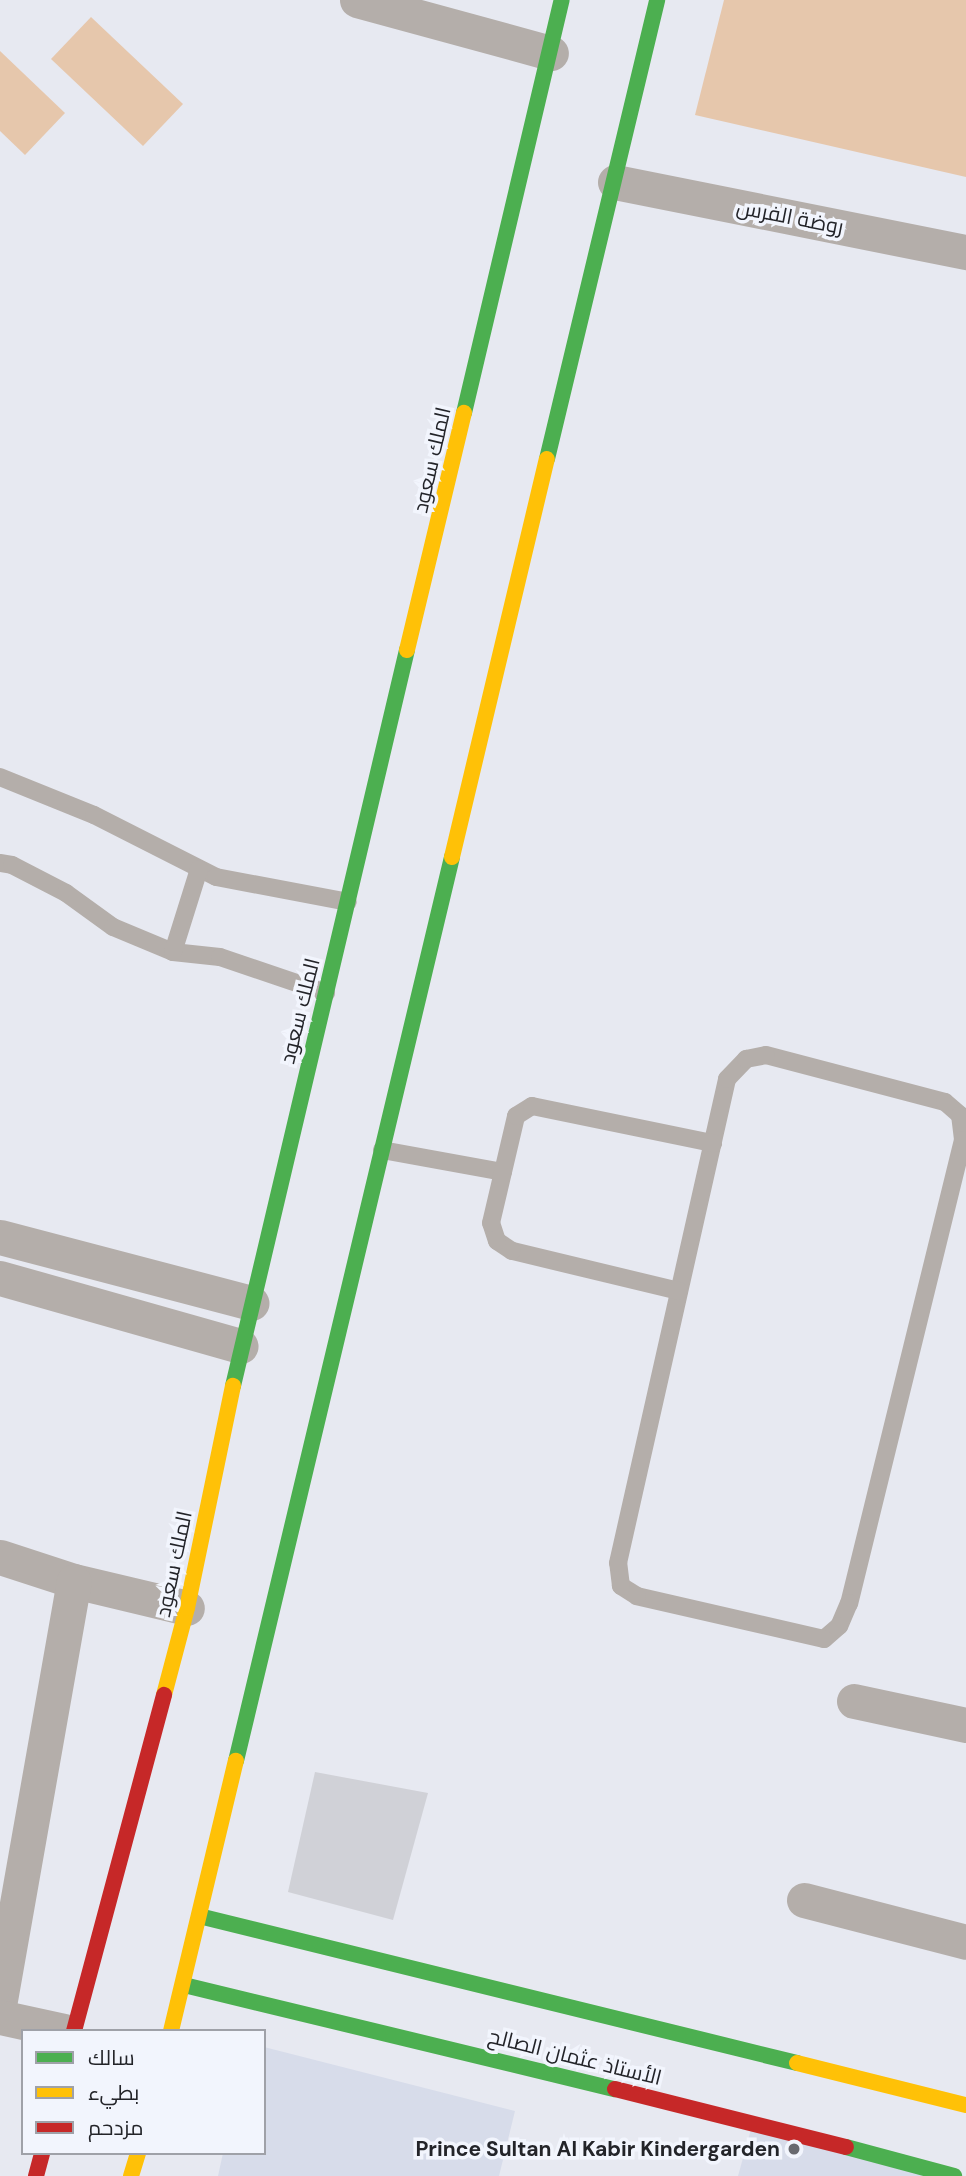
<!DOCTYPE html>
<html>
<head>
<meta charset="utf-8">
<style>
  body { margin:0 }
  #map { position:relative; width:966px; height:2176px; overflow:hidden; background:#e7e9f1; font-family:"DM Sans",Cairo,sans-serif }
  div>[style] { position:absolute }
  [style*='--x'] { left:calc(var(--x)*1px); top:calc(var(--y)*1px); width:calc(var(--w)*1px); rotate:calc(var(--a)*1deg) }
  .built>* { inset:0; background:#d7dcea }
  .green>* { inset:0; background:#e6c7ac }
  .building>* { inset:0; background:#d0d1d7 }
  .lane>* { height:18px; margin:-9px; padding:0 9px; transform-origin:9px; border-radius:9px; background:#b4aeaa }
  .street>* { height:35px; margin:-17.5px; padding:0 17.5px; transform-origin:17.5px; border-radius:17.5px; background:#b4aeaa }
  .fast>* { height:16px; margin:-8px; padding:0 8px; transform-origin:8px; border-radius:8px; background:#4caf50 }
  .slow>* { height:16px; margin:-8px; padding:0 8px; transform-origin:8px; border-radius:8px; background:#ffc107 }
  .jam>* { height:16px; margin:-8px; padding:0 8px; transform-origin:8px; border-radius:8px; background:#c62828 }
  .dots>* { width:19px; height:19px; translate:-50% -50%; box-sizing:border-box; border:4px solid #f2f5fd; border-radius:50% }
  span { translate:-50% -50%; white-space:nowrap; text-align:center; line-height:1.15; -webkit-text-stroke:7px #f2f5fd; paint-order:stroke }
  .street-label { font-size:21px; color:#232429 }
  .poi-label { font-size:21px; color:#232429; font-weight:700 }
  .right { translate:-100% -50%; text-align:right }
  .legend { position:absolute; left:21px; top:2029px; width:245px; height:126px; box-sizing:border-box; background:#f2f5fd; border:2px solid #9fa1a8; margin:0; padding:9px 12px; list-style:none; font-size:21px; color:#232429 }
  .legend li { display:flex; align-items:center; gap:14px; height:35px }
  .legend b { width:35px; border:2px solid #9fa1a8 }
</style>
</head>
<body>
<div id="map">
  <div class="built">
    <i style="clip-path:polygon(264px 2047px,515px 2111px,499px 2176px,218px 2176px,223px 2153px,264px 2153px)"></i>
    <i style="clip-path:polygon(753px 2122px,932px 2176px,738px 2176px)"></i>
  </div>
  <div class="green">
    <i style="clip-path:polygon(724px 0,966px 0,966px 177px,695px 115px)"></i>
    <i style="clip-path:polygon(91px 17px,183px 104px,143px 146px,51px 59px)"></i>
    <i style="clip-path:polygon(0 51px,65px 113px,25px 155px,0 131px)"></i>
  </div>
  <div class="building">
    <i style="clip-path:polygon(315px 1772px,428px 1793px,393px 1920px,288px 1892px)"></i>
  </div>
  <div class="lane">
    <i style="--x:0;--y:777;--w:101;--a:22"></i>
    <i style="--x:94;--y:815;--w:137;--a:26.9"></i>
    <i style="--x:216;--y:877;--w:134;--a:10.7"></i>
    <i style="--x:0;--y:863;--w:12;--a:9"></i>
    <i style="--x:12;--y:865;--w:61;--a:27.4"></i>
    <i style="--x:66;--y:893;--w:58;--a:35.9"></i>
    <i style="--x:113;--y:927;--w:65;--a:22.6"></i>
    <i style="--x:173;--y:952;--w:47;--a:6.1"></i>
    <i style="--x:220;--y:957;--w:112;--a:18.8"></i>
    <i style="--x:173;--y:952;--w:87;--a:-72.6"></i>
    <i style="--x:766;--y:1055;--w:185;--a:14.7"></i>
    <i style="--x:945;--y:1102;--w:20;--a:41"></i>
    <i style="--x:960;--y:1115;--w:25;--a:83"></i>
    <i style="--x:963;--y:1140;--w:477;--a:103.8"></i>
    <i style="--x:849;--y:1603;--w:25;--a:113"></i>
    <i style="--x:839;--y:1626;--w:20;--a:139"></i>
    <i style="--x:824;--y:1639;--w:192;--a:-167.1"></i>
    <i style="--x:637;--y:1596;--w:19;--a:-148"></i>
    <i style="--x:621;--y:1586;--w:23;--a:-97"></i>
    <i style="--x:618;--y:1563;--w:496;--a:-77.3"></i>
    <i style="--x:727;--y:1079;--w:28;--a:-46"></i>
    <i style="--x:746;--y:1059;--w:20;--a:-11"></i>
    <i style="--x:382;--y:1150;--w:123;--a:10.3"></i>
    <i style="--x:679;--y:1291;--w:172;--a:-166.5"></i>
    <i style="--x:512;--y:1251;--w:18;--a:-146"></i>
    <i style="--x:497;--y:1241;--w:19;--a:-108"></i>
    <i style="--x:491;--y:1223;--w:110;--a:-76.8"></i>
    <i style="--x:516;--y:1116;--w:19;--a:-32"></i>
    <i style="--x:532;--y:1106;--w:185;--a:11.6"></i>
  </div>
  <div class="street">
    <i style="--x:357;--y:0;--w:201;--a:15.3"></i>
    <i style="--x:615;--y:182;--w:358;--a:11.3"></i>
    <i style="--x:0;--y:1237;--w:260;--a:14.7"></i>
    <i style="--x:0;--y:1278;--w:250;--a:15.8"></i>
    <i style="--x:0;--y:1557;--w:78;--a:18"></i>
    <i style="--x:74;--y:1581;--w:116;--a:13.4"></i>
    <i style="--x:854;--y:1701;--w:115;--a:12.1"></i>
    <i style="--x:804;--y:1900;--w:167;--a:14.5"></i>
    <i style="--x:0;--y:2000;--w:425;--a:-80"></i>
    <i style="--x:0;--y:2017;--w:66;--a:12.3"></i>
  </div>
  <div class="fast">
    <i style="--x:464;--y:413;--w:424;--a:-76.7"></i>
    <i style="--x:547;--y:459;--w:472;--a:-76.5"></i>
    <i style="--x:233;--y:1386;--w:756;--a:-76.7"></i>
    <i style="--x:236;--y:1761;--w:929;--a:-76.56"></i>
    <i style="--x:199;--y:1916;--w:616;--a:13.81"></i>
    <i style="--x:184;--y:1985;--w:443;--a:13.6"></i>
    <i style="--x:846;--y:2147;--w:112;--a:15"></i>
  </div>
  <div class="slow">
    <i style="--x:407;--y:650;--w:244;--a:-76.5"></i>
    <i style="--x:452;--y:857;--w:409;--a:-76.6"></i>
    <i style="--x:164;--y:1695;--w:90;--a:-75.2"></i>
    <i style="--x:187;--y:1608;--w:227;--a:-78.3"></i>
    <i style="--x:171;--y:2031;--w:278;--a:-76.5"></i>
    <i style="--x:797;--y:2063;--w:174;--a:14"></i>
    <i style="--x:131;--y:2176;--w:24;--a:-73"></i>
  </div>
  <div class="jam">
    <i style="--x:74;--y:2031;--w:348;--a:-75"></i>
    <i style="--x:615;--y:2089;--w:238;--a:14.1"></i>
    <i style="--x:36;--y:2176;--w:24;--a:-75"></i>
  </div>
  <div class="dots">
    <i style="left:794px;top:2149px;background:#68696f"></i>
  </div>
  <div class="street-label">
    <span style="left:790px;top:217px;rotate:11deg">روضة الفرس</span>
    <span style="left:432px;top:460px;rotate:-77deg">الملك سعود</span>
    <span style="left:300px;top:1011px;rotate:-76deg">الملك سعود</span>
    <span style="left:174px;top:1564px;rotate:-78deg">الملك سعود</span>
    <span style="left:575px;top:2057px;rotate:14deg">الأستاذ عثمان الصالح</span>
  </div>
  <div class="poi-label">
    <span class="right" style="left:780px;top:2149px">Prince Sultan Al Kabir Kindergarden</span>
  </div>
  <ul class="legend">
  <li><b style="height:9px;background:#4caf50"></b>سالك</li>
  <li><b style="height:9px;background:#ffc107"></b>بطيء</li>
  <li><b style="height:9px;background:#c62828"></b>مزدحم</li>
  </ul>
</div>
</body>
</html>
